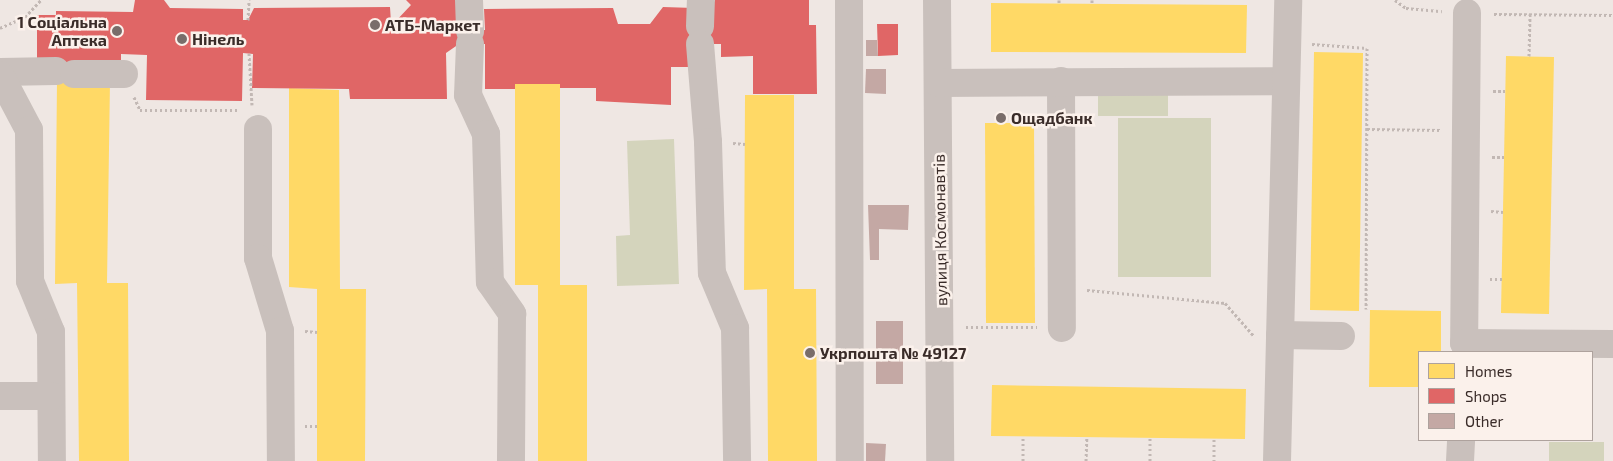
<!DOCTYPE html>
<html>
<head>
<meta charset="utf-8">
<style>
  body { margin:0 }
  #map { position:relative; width:1613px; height:461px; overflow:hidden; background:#efe7e3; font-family:"Exo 2",sans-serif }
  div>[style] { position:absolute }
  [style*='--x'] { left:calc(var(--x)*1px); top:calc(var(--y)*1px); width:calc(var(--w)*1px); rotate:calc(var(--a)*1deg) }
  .green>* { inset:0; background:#d4d4bc }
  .homes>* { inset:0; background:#ffd966 }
  .shops>* { inset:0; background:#e06666 }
  .building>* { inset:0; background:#c4a8a4 }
  .path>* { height:3px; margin-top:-1.5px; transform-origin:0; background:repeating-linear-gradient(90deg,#c2b8b4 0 2.5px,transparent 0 5px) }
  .minor>* { height:28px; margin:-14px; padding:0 14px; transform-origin:14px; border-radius:14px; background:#c9c0bc }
  .dots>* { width:14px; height:14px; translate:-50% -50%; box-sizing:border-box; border:2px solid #fbf1eb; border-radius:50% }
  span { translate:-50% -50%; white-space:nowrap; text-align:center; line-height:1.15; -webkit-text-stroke:5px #fbf1eb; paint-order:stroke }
  .poi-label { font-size:16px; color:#3a2c29; font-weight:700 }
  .right { translate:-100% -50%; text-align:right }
  .left { translate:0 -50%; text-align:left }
  .street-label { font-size:16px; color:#3a2c29 }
  .legend { position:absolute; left:1418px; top:351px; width:175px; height:90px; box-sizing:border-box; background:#fbf1eb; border:1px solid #aea29d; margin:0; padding:6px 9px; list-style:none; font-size:15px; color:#3a2c29 }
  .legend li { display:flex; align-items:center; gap:10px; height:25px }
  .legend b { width:25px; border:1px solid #aea29d }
</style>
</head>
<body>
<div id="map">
  <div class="green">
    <i style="clip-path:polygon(1168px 84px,1168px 116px,1098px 116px,1098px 85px)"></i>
    <i style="clip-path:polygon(1118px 118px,1211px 118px,1211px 277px,1118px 277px)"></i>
    <i style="clip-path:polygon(674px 139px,679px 284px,617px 286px,616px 236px,630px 235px,627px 141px)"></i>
    <i style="clip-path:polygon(1549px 442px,1604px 442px,1604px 461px,1549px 461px)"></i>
  </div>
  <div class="homes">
    <i style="clip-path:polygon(991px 3px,1247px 5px,1246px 53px,991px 52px)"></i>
    <i style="clip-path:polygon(1314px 52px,1363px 53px,1359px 311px,1310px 310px)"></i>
    <i style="clip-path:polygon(1506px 56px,1554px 57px,1549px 314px,1501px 313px)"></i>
    <i style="clip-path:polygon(57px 81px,110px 82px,107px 283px,128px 283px,129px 461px,79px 461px,77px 283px,55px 284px)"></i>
    <i style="clip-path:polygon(515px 84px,560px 84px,560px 285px,587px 285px,587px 461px,538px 461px,538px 285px,515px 285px)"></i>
    <i style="clip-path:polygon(289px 88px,339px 90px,340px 289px,366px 289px,365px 461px,317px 461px,317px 289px,289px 287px)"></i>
    <i style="clip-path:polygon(745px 95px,794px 95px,794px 289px,816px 289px,817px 461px,768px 461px,767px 289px,744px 290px)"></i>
    <i style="clip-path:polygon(985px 123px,1034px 123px,1035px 323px,986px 323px)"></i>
    <i style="clip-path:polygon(1370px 310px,1441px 311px,1441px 352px,1419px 352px,1419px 387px,1369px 387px)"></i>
    <i style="clip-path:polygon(992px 385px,1246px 389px,1245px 439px,991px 436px)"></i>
  </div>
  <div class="shops">
    <i style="clip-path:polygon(135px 0,164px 0,170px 8px,243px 9px,243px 20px,248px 20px,254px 8px,390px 7px,391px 23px,394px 23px,411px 5px,406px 0,456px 0,470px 31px,485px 30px,484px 9px,613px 8px,618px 24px,650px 24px,663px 7px,694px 8px,703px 26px,715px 0,809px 0,809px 25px,816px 25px,817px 94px,753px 94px,753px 56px,721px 57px,721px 44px,694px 44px,693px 67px,671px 67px,671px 105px,596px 101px,596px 88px,560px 88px,560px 84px,515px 84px,515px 89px,485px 89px,485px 44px,459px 44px,446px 53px,447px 99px,350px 99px,349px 89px,252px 88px,253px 54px,243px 53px,242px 101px,146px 100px,147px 55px,121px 54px,121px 65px,37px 67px,37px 15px,56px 15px,56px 11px,133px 12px)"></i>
    <i style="clip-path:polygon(877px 24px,898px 24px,898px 55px,878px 56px)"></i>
  </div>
  <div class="building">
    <i style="clip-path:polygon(866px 40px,877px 40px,878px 56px,866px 56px)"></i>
    <i style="clip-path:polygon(866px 69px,886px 69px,886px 94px,865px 93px)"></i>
    <i style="clip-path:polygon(868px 205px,909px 205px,908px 230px,879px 229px,879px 260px,870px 260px)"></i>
    <i style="clip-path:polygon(876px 321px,903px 321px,903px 384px,876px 384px)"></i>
    <i style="clip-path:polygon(866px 443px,886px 444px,885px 461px,866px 461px)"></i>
  </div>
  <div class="path">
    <i style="--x:1059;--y:0;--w:4;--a:90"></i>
    <i style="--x:1092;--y:0;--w:4;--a:90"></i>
    <i style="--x:1395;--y:0;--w:14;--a:36"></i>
    <i style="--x:1406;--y:8;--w:36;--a:5"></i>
    <i style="--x:1494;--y:14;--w:119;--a:0.5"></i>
    <i style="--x:248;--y:20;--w:20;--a:-87"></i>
    <i style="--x:0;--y:28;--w:27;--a:-24"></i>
    <i style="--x:25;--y:17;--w:23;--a:-47"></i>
    <i style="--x:1312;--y:44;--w:55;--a:4.2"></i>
    <i style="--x:1367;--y:48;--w:261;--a:90.2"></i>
    <i style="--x:249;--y:53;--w:52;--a:86.7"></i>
    <i style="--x:1529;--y:56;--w:42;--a:-88.6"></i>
    <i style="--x:1493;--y:91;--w:12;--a:0"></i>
    <i style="--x:134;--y:97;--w:14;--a:65"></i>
    <i style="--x:140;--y:110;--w:100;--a:0"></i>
    <i style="--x:1367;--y:129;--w:74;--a:0.8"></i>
    <i style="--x:733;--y:143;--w:12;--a:5"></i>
    <i style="--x:1492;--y:157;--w:12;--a:0"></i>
    <i style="--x:1491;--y:211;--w:12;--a:5"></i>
    <i style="--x:1490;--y:279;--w:12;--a:0"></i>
    <i style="--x:1087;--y:290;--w:139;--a:5.4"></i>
    <i style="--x:1225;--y:303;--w:43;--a:48.8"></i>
    <i style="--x:966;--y:327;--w:71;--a:0"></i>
    <i style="--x:305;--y:331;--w:12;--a:5"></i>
    <i style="--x:305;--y:426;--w:12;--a:0"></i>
    <i style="--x:1214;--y:439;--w:22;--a:90"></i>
    <i style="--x:1023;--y:461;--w:25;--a:-90"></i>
    <i style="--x:1086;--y:461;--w:24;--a:-88"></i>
    <i style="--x:1150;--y:461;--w:23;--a:-90"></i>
  </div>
  <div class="minor">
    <i style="--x:469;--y:0;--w:31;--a:88"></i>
    <i style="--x:849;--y:0;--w:461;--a:89.9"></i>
    <i style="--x:937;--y:0;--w:461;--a:89.6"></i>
    <i style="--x:1467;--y:13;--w:330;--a:90.5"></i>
    <i style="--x:1464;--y:343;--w:149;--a:0.4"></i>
    <i style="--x:700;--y:26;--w:26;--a:-88"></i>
    <i style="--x:470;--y:44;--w:51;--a:92.2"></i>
    <i style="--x:468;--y:95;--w:43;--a:65.2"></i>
    <i style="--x:486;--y:134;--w:148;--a:88.5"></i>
    <i style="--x:490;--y:282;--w:39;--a:55"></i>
    <i style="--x:512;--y:314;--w:147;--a:90.4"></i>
    <i style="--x:700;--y:44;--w:98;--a:85.3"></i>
    <i style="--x:708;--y:142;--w:131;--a:88.3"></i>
    <i style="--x:712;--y:273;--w:60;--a:67.3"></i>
    <i style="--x:735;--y:328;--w:133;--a:89.1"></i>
    <i style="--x:0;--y:72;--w:56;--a:-1"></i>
    <i style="--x:74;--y:74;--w:50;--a:0"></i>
    <i style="--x:0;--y:75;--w:62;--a:62.2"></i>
    <i style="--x:29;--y:130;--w:151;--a:89.6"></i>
    <i style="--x:30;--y:281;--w:55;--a:67.6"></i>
    <i style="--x:51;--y:332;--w:129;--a:89.6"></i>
    <i style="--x:1061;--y:81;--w:247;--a:89.8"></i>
    <i style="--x:938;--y:83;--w:348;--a:-0.3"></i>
    <i style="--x:258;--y:129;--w:129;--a:90"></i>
    <i style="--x:258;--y:258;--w:76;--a:73.2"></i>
    <i style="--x:280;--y:331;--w:130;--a:89.6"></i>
    <i style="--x:1280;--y:335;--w:61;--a:0.9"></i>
    <i style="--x:0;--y:396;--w:51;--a:0"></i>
    <i style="--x:1277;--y:461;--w:461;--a:-88.6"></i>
    <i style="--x:1460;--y:461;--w:21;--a:-87"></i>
  </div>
  <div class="dots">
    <i style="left:375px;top:25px;background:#796d6a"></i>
    <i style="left:117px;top:31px;background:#796d6a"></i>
    <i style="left:182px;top:39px;background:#796d6a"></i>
    <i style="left:1001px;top:118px;background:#796d6a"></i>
    <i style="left:810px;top:353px;background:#796d6a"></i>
  </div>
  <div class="poi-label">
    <span class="right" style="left:107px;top:31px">1 Соціальна<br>Аптека</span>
    <span class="left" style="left:385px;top:25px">АТБ-Маркет</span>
    <span class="left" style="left:192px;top:39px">Нінель</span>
    <span class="left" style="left:1011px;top:118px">Ощадбанк</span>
    <span class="left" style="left:820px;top:353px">Укрпошта № 49127</span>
  </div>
  <div class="street-label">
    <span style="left:940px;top:230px;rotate:-91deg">вулиця Космонавтів</span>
  </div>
  <ul class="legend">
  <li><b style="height:14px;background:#ffd966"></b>Homes</li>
  <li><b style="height:14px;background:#e06666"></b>Shops</li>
  <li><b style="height:14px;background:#c4a8a4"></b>Other</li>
  </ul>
</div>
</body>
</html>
